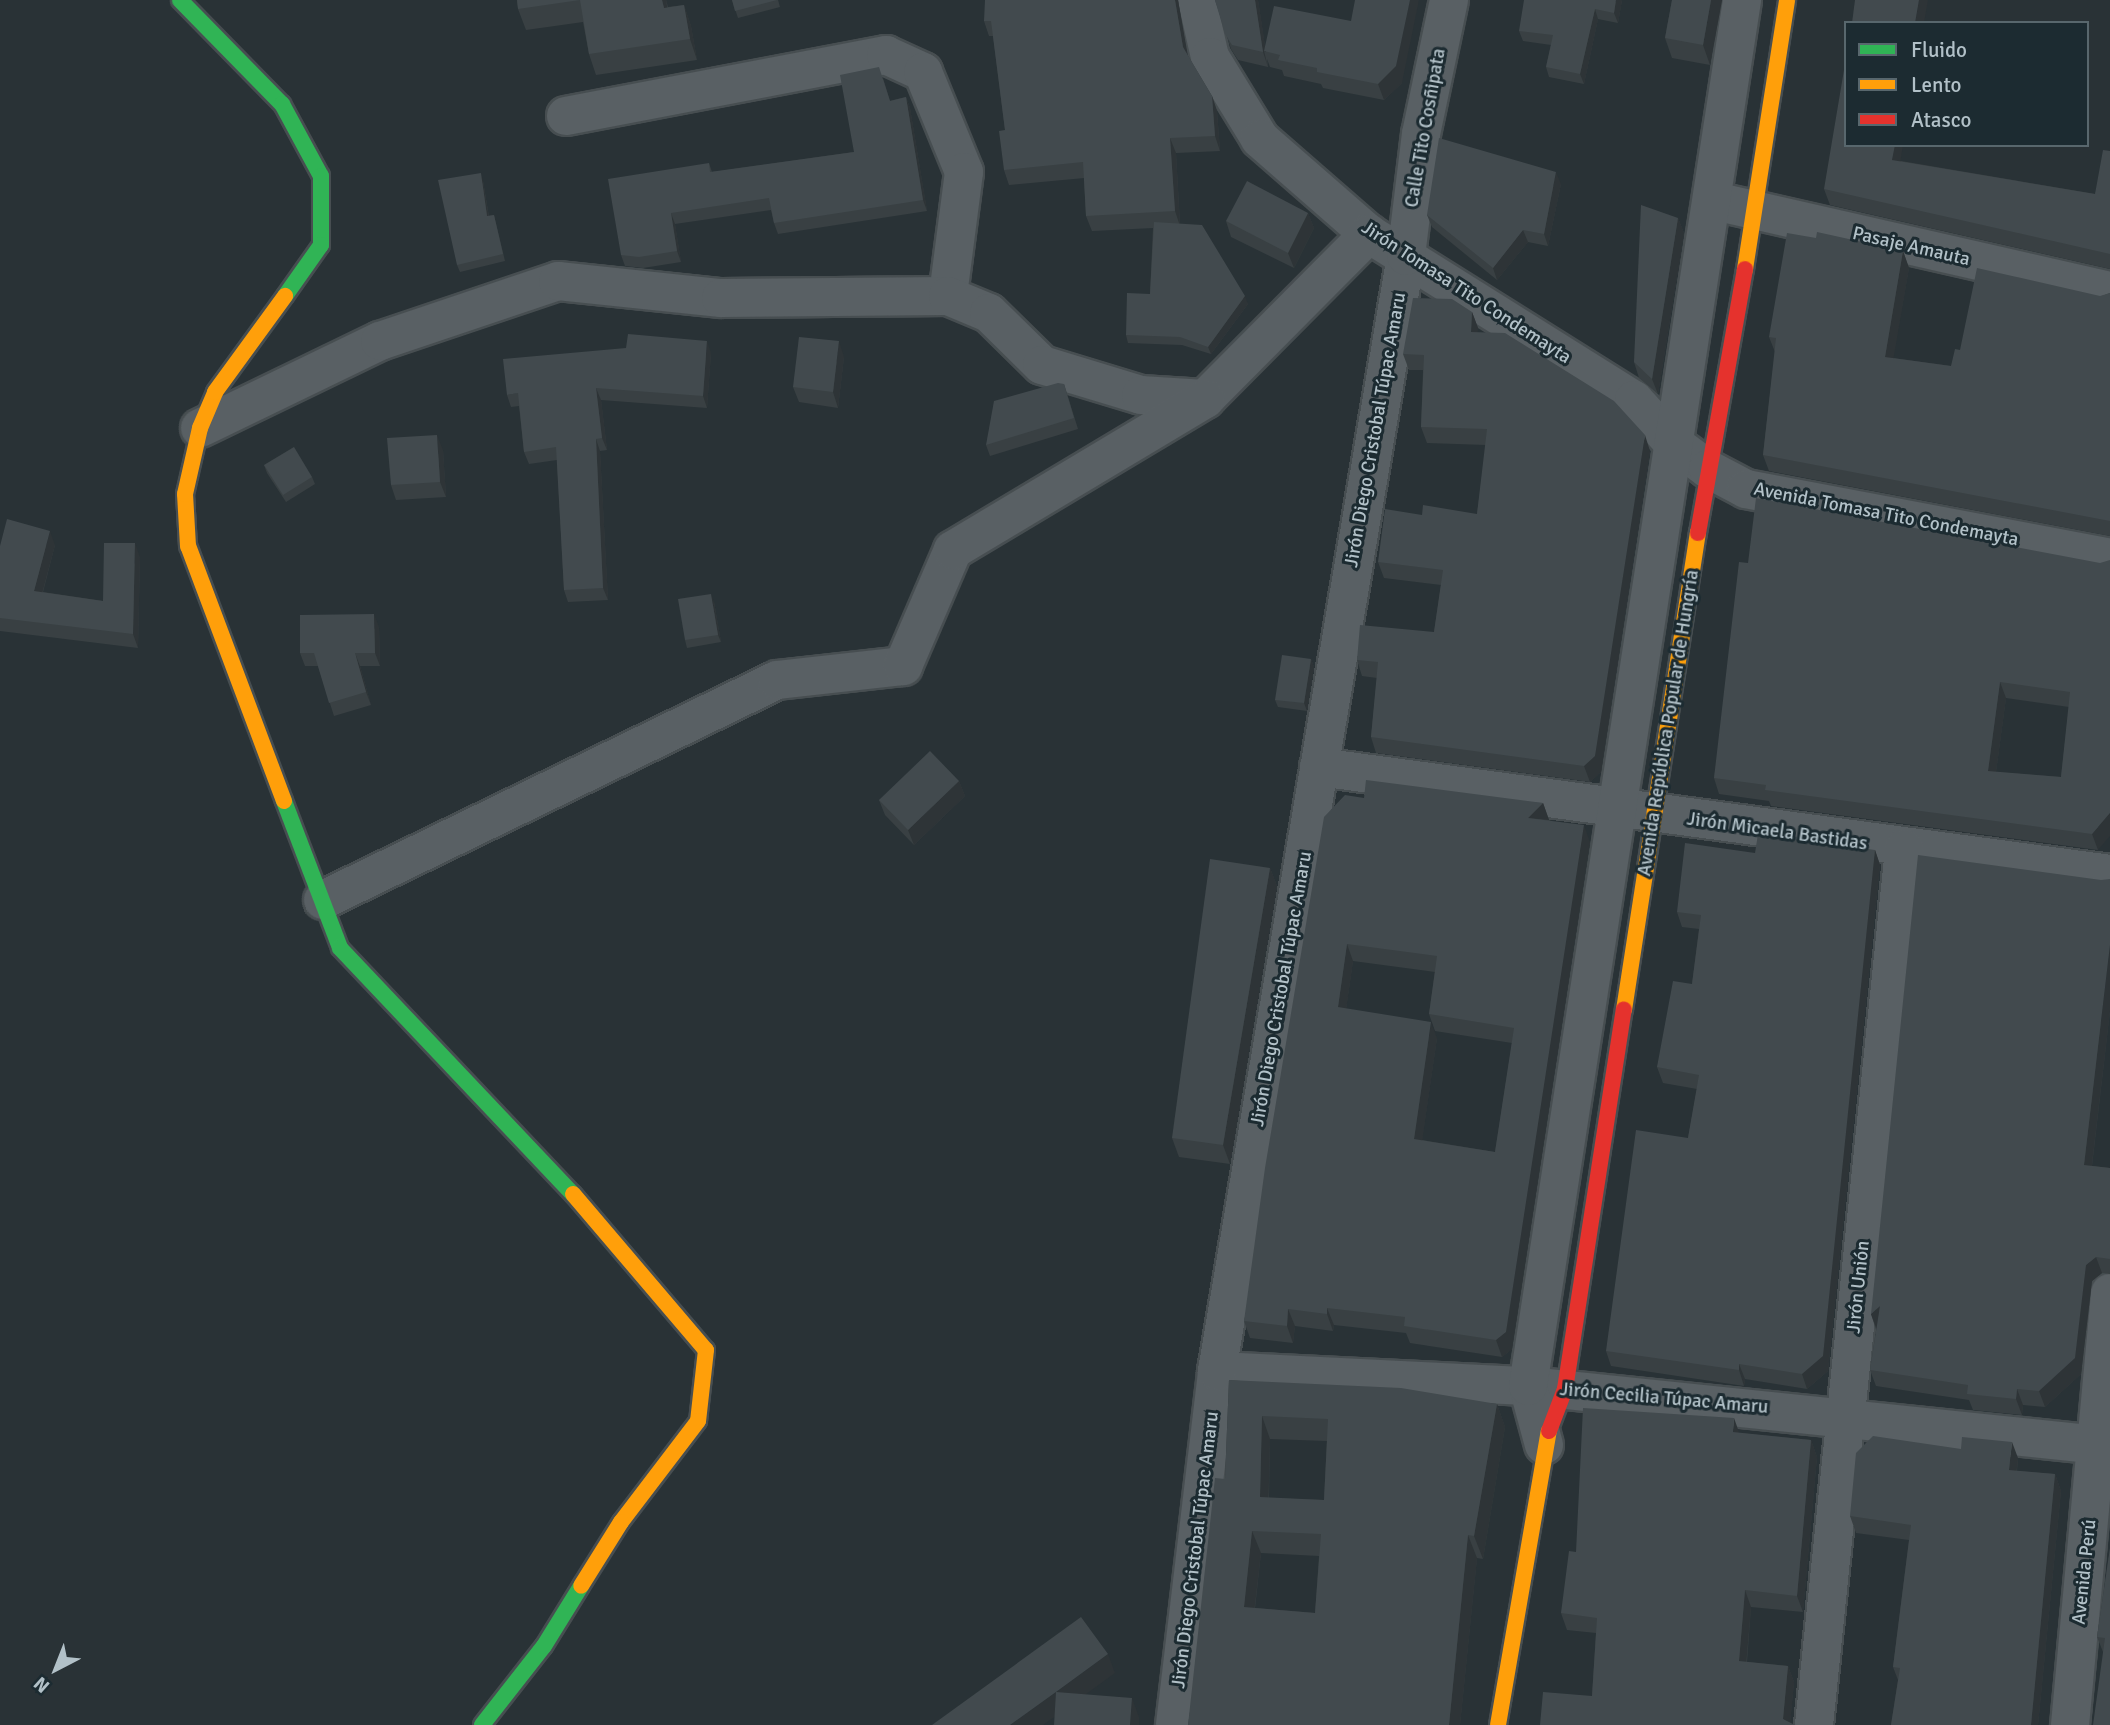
<!DOCTYPE html>
<html>
<head>
<meta charset="utf-8">
<style>
  body { margin:0 }
  #map { position:relative; width:2110px; height:1725px; overflow:hidden; background:#293236; font-family:Signika,sans-serif }
  div>[style] { position:absolute }
  [style*='--x'] { left:calc(var(--x)*1px); top:calc(var(--y)*1px); width:calc(var(--w)*1px); rotate:calc(var(--a)*1deg) }
  .roads { filter:drop-shadow(2px 0 #474e51) drop-shadow(-2px 0 #474e51) drop-shadow(0 2px #474e51) drop-shadow(0 -2px #474e51) }
  .street>* { height:38px; margin:-19px; padding:0 19px; transform-origin:19px; border-radius:19px; background:#596064 }
  .fast>* { height:16px; margin:-8px; padding:0 8px; transform-origin:8px; border-radius:8px; background:#30b455 }
  .slow>* { height:16px; margin:-8px; padding:0 8px; transform-origin:8px; border-radius:8px; background:#ff9f0a }
  .jam>* { height:16px; margin:-8px; padding:0 8px; transform-origin:8px; border-radius:8px; background:#e5322d }
  .wall>* { inset:0; background:#394043 }
  .shaded-wall>* { inset:0; background:#2e3437 }
  .building>* { inset:0; background:#424a4e }
  span { translate:-50% -50%; white-space:nowrap; text-align:center; line-height:1.15; -webkit-text-stroke:6px #1c2b31; paint-order:stroke }
  .street-label { font-size:19px; color:#b2c1c8 }
  .legend { position:absolute; left:1844px; top:21px; width:245px; height:126px; box-sizing:border-box; background:#1c2b31; border:2px solid #58676d; margin:0; padding:9px 12px; list-style:none; font-size:21px; color:#b2c1c8 }
  .legend li { display:flex; align-items:center; gap:14px; height:35px }
  .legend b { width:35px; border:2px solid #58676d }
  .north { position:absolute; left:21px; top:1634px; width:70px; height:70px; -webkit-text-stroke:5px #1c2b31; paint-order:stroke; rotate:222deg; font-size:19px; font-weight:700; line-height:28px; text-align:center; color:#b2c1c8 }
  .north::after { content:''; display:block; margin:auto; width:24px; height:32px; background:#b2c1c8; clip-path:polygon(50% 0,100% 100%,50% 72%,0 100%) }
</style>
</head>
<body>
<div id="map">
  <div class="roads">
    <div class="street">
      <i style="--x:1197;--y:0;--w:58;--a:77.2"></i>
      <i style="--x:1210;--y:57;--w:96;--a:58.6"></i>
      <i style="--x:1260;--y:139;--w:145;--a:41.1"></i>
      <i style="--x:1369;--y:234;--w:313;--a:32.1"></i>
      <i style="--x:1634;--y:400;--w:58;--a:47.8"></i>
      <i style="--x:1673;--y:443;--w:44;--a:36.6"></i>
      <i style="--x:1708;--y:469;--w:43;--a:27.8"></i>
      <i style="--x:1746;--y:489;--w:370;--a:10.7"></i>
      <i style="--x:566;--y:116;--w:326;--a:-10.8"></i>
      <i style="--x:886;--y:55;--w:41;--a:24.7"></i>
      <i style="--x:923;--y:72;--w:108;--a:67.7"></i>
      <i style="--x:964;--y:172;--w:125;--a:97.4"></i>
      <i style="--x:1723;--y:203;--w:397;--a:12.8"></i>
      <i style="--x:200;--y:428;--w:200;--a:-25.8"></i>
      <i style="--x:380;--y:341;--w:188;--a:-18.6"></i>
      <i style="--x:558;--y:281;--w:164;--a:6"></i>
      <i style="--x:721;--y:298;--w:227;--a:-0.5"></i>
      <i style="--x:948;--y:296;--w:44;--a:22.5"></i>
      <i style="--x:989;--y:313;--w:74;--a:44.5"></i>
      <i style="--x:1042;--y:365;--w:103;--a:16.9"></i>
      <i style="--x:1141;--y:395;--w:64;--a:3.6"></i>
      <i style="--x:1205;--y:399;--w:233;--a:-45.2"></i>
      <i style="--x:1319;--y:767;--w:798;--a:7.7"></i>
      <i style="--x:323;--y:900;--w:504;--a:-25.85"></i>
      <i style="--x:777;--y:680;--w:127;--a:-6.3"></i>
      <i style="--x:903;--y:666;--w:126;--a:-66.7"></i>
      <i style="--x:953;--y:550;--w:294;--a:-30.9"></i>
      <i style="--x:1217;--y:1371;--w:311;--a:2.8"></i>
      <i style="--x:1528;--y:1386;--w:585;--a:5.89"></i>
      <i style="--x:1544;--y:1445;--w:61;--a:-105.2"></i>
      <i style="--x:1528;--y:1386;--w:1402;--a:-81.22"></i>
      <i style="--x:1175;--y:1725;--w:356;--a:-83.2"></i>
      <i style="--x:1217;--y:1371;--w:1131;--a:-80.38"></i>
      <i style="--x:1406;--y:256;--w:123;--a:-83"></i>
      <i style="--x:1421;--y:134;--w:137;--a:-78.2"></i>
      <i style="--x:1814;--y:1725;--w:881;--a:-84.13"></i>
      <i style="--x:2070;--y:1725;--w:434;--a:-84.7"></i>
    </div>
    <div class="fast">
      <i style="--x:180;--y:0;--w:146;--a:45.6"></i>
      <i style="--x:282;--y:104;--w:82;--a:61.6"></i>
      <i style="--x:321;--y:176;--w:69;--a:90"></i>
      <i style="--x:321;--y:245;--w:62;--a:125.2"></i>
      <i style="--x:284;--y:801;--w:157;--a:69.1"></i>
      <i style="--x:340;--y:948;--w:339;--a:46.6"></i>
      <i style="--x:482;--y:1725;--w:100;--a:-51.9"></i>
      <i style="--x:544;--y:1646;--w:70;--a:-58.3"></i>
    </div>
    <div class="slow">
      <i style="--x:1745;--y:269;--w:272;--a:-81.1"></i>
      <i style="--x:284;--y:801;--w:272;--a:-110.6"></i>
      <i style="--x:188;--y:546;--w:52;--a:-93.3"></i>
      <i style="--x:185;--y:494;--w:68;--a:-77.2"></i>
      <i style="--x:200;--y:428;--w:39;--a:-67"></i>
      <i style="--x:215;--y:392;--w:119;--a:-53.9"></i>
      <i style="--x:1624;--y:1010;--w:483;--a:-81.2"></i>
      <i style="--x:573;--y:1194;--w:205;--a:49.6"></i>
      <i style="--x:706;--y:1350;--w:71;--a:96.4"></i>
      <i style="--x:698;--y:1421;--w:127;--a:127.3"></i>
      <i style="--x:621;--y:1522;--w:75;--a:122"></i>
      <i style="--x:1498;--y:1725;--w:298;--a:-80.2"></i>
    </div>
    <div class="jam">
      <i style="--x:1698;--y:533;--w:268;--a:-79.9"></i>
      <i style="--x:1549;--y:1431;--w:45;--a:-69.1"></i>
      <i style="--x:1565;--y:1389;--w:384;--a:-81.2"></i>
    </div>
  </div>
  <div class="wall">
    <i style="clip-path:polygon(517px 0,666px 0,668px 7px,684px 5px,691px 26px,697px 60px,596px 75px,589px 54px,583px 22px,526px 30px,518px 9px)"></i>
    <i style="clip-path:polygon(732px 0,778px 0,780px 7px,738px 18px)"></i>
    <i style="clip-path:polygon(1178px 0,1187px 54px,1212px 96px,1217px 111px,1220px 151px,1176px 153px,1180px 224px,1248px 304px,1211px 354px,1182px 345px,1128px 343px,1126px 335px,1150px 294px,1153px 228px,1092px 231px,1086px 216px,1084px 178px,1009px 185px,1004px 170px,1005px 130px,993px 36px,989px 36px,984px 21px)"></i>
    <i style="clip-path:polygon(1215px 0,1258px 0,1265px 46px,1402px 83px,1384px 100px,1323px 88px,1321px 84px,1284px 76px,1282px 70px,1270px 67px,1267px 59px,1268px 67px,1238px 60px,1231px 49px)"></i>
    <i style="clip-path:polygon(1622px 0,1618px 23px,1598px 19px,1584px 84px,1549px 77px,1546px 67px,1551px 45px,1523px 41px,1519px 31px)"></i>
    <i style="clip-path:polygon(1672px 0,1722px 0,1710px 65px,1672px 58px,1665px 38px)"></i>
    <i style="clip-path:polygon(883px 78px,890px 101px,906px 97px,910px 108px,927px 211px,778px 234px,774px 223px,771px 210px,675px 224px,681px 262px,643px 268px,625px 266px,621px 255px,709px 163px,712px 172px,854px 152px)"></i>
    <i style="clip-path:polygon(2110px 151px,2110px 269px,1830px 205px,1824px 189px,1901px 161px,2095px 194px)"></i>
    <i style="clip-path:polygon(483px 181px,489px 216px,494px 215px,505px 261px,460px 272px,457px 265px)"></i>
    <i style="clip-path:polygon(1561px 184px,1548px 246px,1528px 242px,1497px 280px,1432px 227px,1427px 215px)"></i>
    <i style="clip-path:polygon(1308px 213px,1314px 228px,1294px 268px,1231px 237px,1226px 221px)"></i>
    <i style="clip-path:polygon(1678px 218px,1684px 233px,1658px 394px,1639px 378px,1634px 362px)"></i>
    <i style="clip-path:polygon(1903px 251px,1909px 268px,1893px 358px,1951px 366px,1960px 350px,2110px 293px,2110px 536px,1769px 471px,1763px 455px,1775px 352px,1769px 337px)"></i>
    <i style="clip-path:polygon(1472px 312px,1478px 328px,1477px 332px,1650px 451px,1601px 772px,1590px 782px,1376px 753px,1371px 737px,1377px 678px,1362px 676px,1357px 660px,1434px 632px,1441px 585px,1384px 578px,1378px 562px,1422px 515px,1477px 514px,1486px 445px,1427px 443px,1421px 427px,1423px 370px,1409px 370px,1403px 354px)"></i>
    <i style="clip-path:polygon(711px 353px,707px 408px,601px 400px,607px 450px,600px 451px,608px 600px,568px 602px,564px 590px,557px 460px,529px 464px,524px 452px,519px 406px,511px 407px,507px 395px)"></i>
    <i style="clip-path:polygon(844px 357px,838px 408px,799px 402px,793px 387px)"></i>
    <i style="clip-path:polygon(1064px 384px,1078px 429px,990px 456px,986px 445px)"></i>
    <i style="clip-path:polygon(443px 450px,446px 497px,396px 500px,391px 485px)"></i>
    <i style="clip-path:polygon(264px 465px,312px 477px,315px 484px,286px 502px,267px 473px)"></i>
    <i style="clip-path:polygon(55px 545px,43px 592px,103px 601px,140px 557px,138px 648px,0 631px,0 546px)"></i>
    <i style="clip-path:polygon(evenodd,1748px 563px,2100px 563px,2098px 850px,1771px 806px,1769px 801px,1719px 794px,1714px 778px,1748px 563px,2006px 698px,2069px 707px,2061px 777px,1996px 772px,2006px 698px)"></i>
    <i style="clip-path:polygon(714px 602px,721px 642px,687px 648px,685px 640px)"></i>
    <i style="clip-path:polygon(379px 627px,380px 666px,360px 666px,371px 705px,334px 716px,318px 666px,305px 666px,300px 653px)"></i>
    <i style="clip-path:polygon(1311px 659px,1314px 667px,1307px 711px,1278px 707px,1275px 700px)"></i>
    <i style="clip-path:polygon(959px 781px,965px 796px,914px 845px,885px 815px,879px 800px)"></i>
    <i style="clip-path:polygon(evenodd,1364px 798px,1543px 803px,1549px 820px,1590px 842px,1512px 1349px,1502px 1357px,1410px 1343px,1406px 1333px,1334px 1325px,1333px 1331px,1295px 1326px,1293px 1343px,1250px 1338px,1244px 1321px,1364px 798px,1353px 961px,1435px 972px,1429px 1014px,1435px 1031px,1512px 1043px,1495px 1152px,1422px 1140px,1437px 1038px,1346px 1009px,1353px 961px)"></i>
    <i style="clip-path:polygon(1875px 850px,1880px 865px,1828px 1371px,1807px 1389px,1745px 1379px,1744px 1386px,1611px 1366px,1606px 1351px,1688px 1138px,1697px 1089px,1663px 1083px,1657px 1067px,1692px 984px,1699px 929px,1682px 927px,1677px 912px,1755px 853px)"></i>
    <i style="clip-path:polygon(1270px 868px,1277px 886px,1230px 1164px,1179px 1157px,1172px 1138px)"></i>
    <i style="clip-path:polygon(2110px 1011px,2092px 1166px,2110px 1168px,2110px 1274px,2102px 1273px,2092px 1281px,2081px 1374px,2045px 1407px,2023px 1405px,2022px 1415px,1973px 1410px,1969px 1400px,1876px 1386px,1870px 1370px,1876px 1330px,1871px 1314px)"></i>
    <i style="clip-path:polygon(evenodd,1229px 1380px,1497px 1404px,1505px 1427px,1483px 1559px,1477px 1558px,1460px 1725px,1188px 1725px,1225px 1479px,1229px 1380px,1270px 1439px,1327px 1441px,1324px 1500px,1269px 1498px,1270px 1439px,1229px 1380px,1261px 1553px,1319px 1556px,1315px 1613px,1255px 1608px,1261px 1553px)"></i>
    <i style="clip-path:polygon(1739px 1433px,1811px 1440px,1817px 1457px,1803px 1612px,1751px 1607px,1747px 1662px,1788px 1666px,1794px 1682px,1790px 1723px,1592px 1696px,1596px 1633px,1567px 1630px,1561px 1613px,1576px 1552px)"></i>
    <i style="clip-path:polygon(2018px 1458px,2017px 1471px,2055px 1474px,2061px 1491px,2038px 1725px,1891px 1725px,1898px 1680px,1893px 1667px,1909px 1540px,1856px 1533px,1850px 1516px)"></i>
    <i style="clip-path:polygon(2110px 1548px,2110px 1725px,2103px 1652px,2097px 1637px)"></i>
  </div>
  <div class="shaded-wall">
    <i style="clip-path:polygon(662px 0,666px 0,671px 28px,664px 8px)"></i>
    <i style="clip-path:polygon(1175px 0,1178px 0,1189px 62px,1183px 47px)"></i>
    <i style="clip-path:polygon(1255px 0,1258px 0,1266px 52px,1264px 51px,1268px 67px,1263px 52px)"></i>
    <i style="clip-path:polygon(1410px 0,1419px 0,1402px 83px,1384px 100px,1378px 84px)"></i>
    <i style="clip-path:polygon(1616px 0,1622px 0,1618px 23px,1614px 13px)"></i>
    <i style="clip-path:polygon(1711px 0,1722px 0,1710px 65px,1703px 45px)"></i>
    <i style="clip-path:polygon(1919px 0,1928px 0,1924px 23px,1915px 23px)"></i>
    <i style="clip-path:polygon(684px 5px,691px 26px,697px 60px,690px 39px)"></i>
    <i style="clip-path:polygon(1595px 9px,1598px 19px,1584px 84px,1580px 74px)"></i>
    <i style="clip-path:polygon(1212px 96px,1217px 111px,1220px 151px,1215px 136px)"></i>
    <i style="clip-path:polygon(906px 97px,910px 108px,927px 211px,923px 200px)"></i>
    <i style="clip-path:polygon(1170px 138px,1176px 153px,1180px 226px,1175px 211px)"></i>
    <i style="clip-path:polygon(1895px 145px,1903px 145px,1898px 176px,1892px 160px)"></i>
    <i style="clip-path:polygon(1556px 172px,1561px 184px,1548px 246px,1544px 234px)"></i>
    <i style="clip-path:polygon(481px 173px,483px 181px,490px 224px,487px 216px)"></i>
    <i style="clip-path:polygon(671px 213px,675px 224px,681px 262px,677px 251px)"></i>
    <i style="clip-path:polygon(1308px 213px,1314px 228px,1294px 268px,1288px 253px)"></i>
    <i style="clip-path:polygon(1678px 218px,1684px 233px,1658px 394px,1652px 379px)"></i>
    <i style="clip-path:polygon(1523px 230px,1528px 242px,1497px 280px,1493px 268px)"></i>
    <i style="clip-path:polygon(1903px 251px,1909px 268px,1891px 373px,1885px 357px)"></i>
    <i style="clip-path:polygon(1245px 296px,1248px 304px,1211px 354px,1208px 347px)"></i>
    <i style="clip-path:polygon(1472px 312px,1478px 328px,1477px 347px,1471px 332px)"></i>
    <i style="clip-path:polygon(707px 341px,711px 353px,707px 408px,703px 396px)"></i>
    <i style="clip-path:polygon(839px 341px,844px 357px,838px 408px,833px 392px)"></i>
    <i style="clip-path:polygon(596px 388px,601px 400px,607px 450px,602px 438px)"></i>
    <i style="clip-path:polygon(437px 435px,443px 450px,446px 497px,440px 482px)"></i>
    <i style="clip-path:polygon(1645px 435px,1650px 451px,1601px 772px,1590px 782px,1584px 766px)"></i>
    <i style="clip-path:polygon(596px 439px,600px 451px,608px 600px,603px 588px)"></i>
    <i style="clip-path:polygon(50px 531px,55px 545px,39px 605px,34px 591px)"></i>
    <i style="clip-path:polygon(135px 543px,140px 557px,138px 648px,133px 634px)"></i>
    <i style="clip-path:polygon(711px 594px,714px 602px,721px 642px,718px 635px)"></i>
    <i style="clip-path:polygon(374px 614px,379px 627px,380px 666px,375px 653px)"></i>
    <i style="clip-path:polygon(355px 653px,360px 666px,371px 705px,366px 692px)"></i>
    <i style="clip-path:polygon(1311px 659px,1314px 667px,1307px 711px,1304px 703px)"></i>
    <i style="clip-path:polygon(2000px 682px,2006px 698px,1994px 787px,1988px 771px)"></i>
    <i style="clip-path:polygon(959px 781px,965px 796px,914px 845px,908px 830px)"></i>
    <i style="clip-path:polygon(1543px 803px,1549px 820px,1528px 818px)"></i>
    <i style="clip-path:polygon(2110px 813px,2110px 836px,2098px 850px,2092px 834px)"></i>
    <i style="clip-path:polygon(1584px 825px,1590px 842px,1512px 1349px,1502px 1357px,1496px 1340px)"></i>
    <i style="clip-path:polygon(1875px 850px,1880px 865px,1828px 1371px,1807px 1389px,1802px 1374px)"></i>
    <i style="clip-path:polygon(1270px 868px,1277px 886px,1230px 1164px,1223px 1145px)"></i>
    <i style="clip-path:polygon(1347px 944px,1353px 961px,1344px 1024px,1338px 1007px)"></i>
    <i style="clip-path:polygon(2110px 945px,2110px 1011px,2090px 1181px,2084px 1165px)"></i>
    <i style="clip-path:polygon(1431px 1022px,1437px 1038px,1420px 1156px,1414px 1139px)"></i>
    <i style="clip-path:polygon(2096px 1257px,2102px 1273px,2092px 1281px,2081px 1374px,2045px 1407px,2039px 1391px,2086px 1265px)"></i>
    <i style="clip-path:polygon(1880px 1306px,1877px 1330px,1871px 1314px)"></i>
    <i style="clip-path:polygon(1327px 1308px,1334px 1325px,1333px 1331px,1327px 1314px)"></i>
    <i style="clip-path:polygon(1288px 1309px,1295px 1326px,1293px 1343px,1287px 1326px)"></i>
    <i style="clip-path:polygon(1739px 1364px,1745px 1379px,1744px 1386px,1739px 1370px)"></i>
    <i style="clip-path:polygon(2017px 1389px,2023px 1405px,2022px 1415px,2016px 1399px)"></i>
    <i style="clip-path:polygon(1497px 1404px,1505px 1427px,1483px 1559px,1474px 1536px)"></i>
    <i style="clip-path:polygon(1262px 1416px,1270px 1439px,1268px 1520px,1260px 1497px)"></i>
    <i style="clip-path:polygon(1734px 1418px,1740px 1435px,1733px 1432px)"></i>
    <i style="clip-path:polygon(1811px 1440px,1817px 1457px,1803px 1612px,1797px 1596px)"></i>
    <i style="clip-path:polygon(2012px 1442px,2018px 1458px,2015px 1486px,2009px 1470px)"></i>
    <i style="clip-path:polygon(2055px 1474px,2061px 1491px,2038px 1725px,2031px 1725px)"></i>
    <i style="clip-path:polygon(1252px 1531px,1261px 1553px,1252px 1630px,1244px 1607px)"></i>
    <i style="clip-path:polygon(1468px 1535px,1477px 1558px,1460px 1725px,1449px 1725px)"></i>
    <i style="clip-path:polygon(1745px 1590px,1751px 1607px,1745px 1678px,1739px 1661px)"></i>
    <i style="clip-path:polygon(1108px 1654px,1115px 1673px,1063px 1711px,1056px 1692px)"></i>
    <i style="clip-path:polygon(1788px 1666px,1794px 1682px,1790px 1725px,1783px 1719px)"></i>
    <i style="clip-path:polygon(1056px 1692px,1063px 1711px,1043px 1725px,1010px 1725px)"></i>
    <i style="clip-path:polygon(1132px 1698px,1139px 1717px,1139px 1725px,1130px 1725px)"></i>
  </div>
  <div class="building">
    <i style="clip-path:polygon(517px 0,662px 0,664px 8px,684px 5px,690px 39px,589px 54px,580px 0,518px 9px)"></i>
    <i style="clip-path:polygon(732px 0,777px 0,735px 11px)"></i>
    <i style="clip-path:polygon(985px 0,1175px 0,1183px 47px,1212px 96px,1215px 136px,1170px 138px,1175px 211px,1086px 216px,1083px 162px,1004px 170px,999px 131px,1005px 130px,991px 21px,984px 21px)"></i>
    <i style="clip-path:polygon(1215px 0,1255px 0,1263px 52px,1232px 45px,1225px 34px)"></i>
    <i style="clip-path:polygon(1355px 0,1410px 0,1396px 66px,1378px 84px,1317px 72px,1317px 68px,1278px 60px,1280px 55px,1264px 51px,1274px 6px,1351px 21px)"></i>
    <i style="clip-path:polygon(1524px 0,1616px 0,1614px 13px,1595px 9px,1580px 74px,1546px 67px,1553px 35px,1519px 31px)"></i>
    <i style="clip-path:polygon(1672px 0,1711px 0,1703px 45px,1665px 38px)"></i>
    <i style="clip-path:polygon(1855px 0,1919px 0,1915px 23px,1852px 23px)"></i>
    <i style="clip-path:polygon(1846px 58px,1846px 145px,1895px 145px,1892px 160px,2095px 194px,2103px 150px,2110px 151px,2110px 254px,1824px 189px)"></i>
    <i style="clip-path:polygon(879px 67px,890px 101px,906px 97px,923px 200px,774px 223px,769px 198px,671px 213px,677px 251px,639px 257px,621px 255px,608px 179px,709px 163px,710px 172px,854px 152px,840px 75px)"></i>
    <i style="clip-path:polygon(1439px 138px,1556px 172px,1544px 234px,1523px 230px,1493px 268px,1427px 215px)"></i>
    <i style="clip-path:polygon(481px 173px,487px 216px,494px 215px,503px 254px,457px 265px,438px 180px)"></i>
    <i style="clip-path:polygon(1247px 181px,1308px 213px,1288px 253px,1226px 221px)"></i>
    <i style="clip-path:polygon(1641px 205px,1678px 218px,1652px 379px,1634px 362px)"></i>
    <i style="clip-path:polygon(1154px 222px,1202px 225px,1245px 296px,1208px 347px,1180px 337px,1126px 335px,1127px 293px,1150px 294px)"></i>
    <i style="clip-path:polygon(1817px 232px,1903px 251px,1885px 357px,1951px 366px,1955px 349px,1960px 350px,1977px 268px,2100px 296px,2110px 293px,2110px 521px,1763px 455px,1776px 338px,1769px 337px,1787px 233px,1816px 238px)"></i>
    <i style="clip-path:polygon(1413px 298px,1452px 299px,1472px 312px,1471px 332px,1505px 333px,1614px 401px,1645px 435px,1595px 756px,1584px 766px,1371px 737px,1378px 662px,1357px 660px,1360px 625px,1434px 632px,1443px 570px,1378px 562px,1385px 509px,1422px 515px,1423px 505px,1477px 514px,1487px 429px,1421px 427px,1424px 355px,1403px 354px)"></i>
    <i style="clip-path:polygon(628px 334px,707px 341px,703px 396px,596px 388px,602px 438px,596px 439px,603px 588px,564px 590px,556px 447px,524px 452px,518px 393px,507px 395px,503px 359px,626px 348px)"></i>
    <i style="clip-path:polygon(799px 337px,839px 341px,833px 392px,793px 387px)"></i>
    <i style="clip-path:polygon(1058px 383px,1064px 384px,1074px 418px,986px 445px,994px 401px)"></i>
    <i style="clip-path:polygon(437px 435px,440px 482px,391px 485px,387px 438px)"></i>
    <i style="clip-path:polygon(294px 447px,312px 477px,283px 495px,264px 465px)"></i>
    <i style="clip-path:polygon(evenodd,1756px 498px,2100px 563px,2110px 560px,2110px 813px,2092px 834px,1765px 790px,1766px 785px,1714px 778px,1739px 562px,1748px 563px,1756px 498px,2000px 682px,2070px 692px,2061px 777px,1988px 771px,2000px 682px)"></i>
    <i style="clip-path:polygon(7px 519px,50px 531px,34px 591px,103px 601px,104px 543px,135px 543px,133px 634px,0 618px,0 546px)"></i>
    <i style="clip-path:polygon(711px 594px,718px 635px,685px 640px,678px 599px)"></i>
    <i style="clip-path:polygon(374px 614px,375px 653px,355px 653px,366px 692px,329px 703px,314px 653px,300px 653px,300px 615px)"></i>
    <i style="clip-path:polygon(1282px 655px,1311px 659px,1304px 703px,1275px 700px)"></i>
    <i style="clip-path:polygon(930px 751px,959px 781px,908px 830px,879px 800px)"></i>
    <i style="clip-path:polygon(evenodd,1366px 780px,1543px 803px,1528px 818px,1584px 825px,1506px 1332px,1496px 1340px,1404px 1326px,1405px 1317px,1327px 1308px,1327px 1314px,1288px 1309px,1287px 1326px,1244px 1321px,1265px 1168px,1324px 817px,1345px 795px,1364px 798px,1366px 780px,1347px 944px,1437px 956px,1429px 1014px,1514px 1028px,1495px 1152px,1414px 1139px,1431px 1022px,1338px 1007px,1347px 944px)"></i>
    <i style="clip-path:polygon(1758px 834px,1875px 850px,1823px 1356px,1802px 1374px,1739px 1364px,1739px 1370px,1606px 1351px,1636px 1130px,1688px 1138px,1699px 1075px,1657px 1067px,1673px 981px,1692px 984px,1701px 915px,1677px 912px,1685px 843px,1755px 853px)"></i>
    <i style="clip-path:polygon(1918px 855px,2101px 880px,2110px 879px,2110px 945px,2084px 1165px,2110px 1168px,2110px 1259px,2096px 1257px,2086px 1265px,2075px 1358px,2039px 1391px,2017px 1389px,2016px 1399px,1967px 1394px,1968px 1385px,1870px 1370px,1880px 1306px,1871px 1314px)"></i>
    <i style="clip-path:polygon(1210px 859px,1270px 868px,1223px 1145px,1172px 1138px)"></i>
    <i style="clip-path:polygon(evenodd,1229px 1380px,1401px 1388px,1497px 1404px,1474px 1536px,1468px 1535px,1449px 1725px,1188px 1725px,1215px 1478px,1225px 1479px,1229px 1380px,1262px 1416px,1328px 1419px,1324px 1500px,1260px 1497px,1262px 1416px,1229px 1380px,1252px 1531px,1321px 1534px,1315px 1613px,1244px 1607px,1252px 1531px)"></i>
    <i style="clip-path:polygon(1583px 1408px,1734px 1418px,1733px 1432px,1811px 1440px,1797px 1596px,1745px 1590px,1739px 1661px,1788px 1666px,1783px 1719px,1795px 1725px,1540px 1725px,1543px 1692px,1592px 1696px,1597px 1618px,1561px 1613px,1569px 1551px,1576px 1552px)"></i>
    <i style="clip-path:polygon(1873px 1436px,1961px 1449px,1962px 1437px,2012px 1442px,2009px 1470px,2055px 1474px,2031px 1725px,1891px 1725px,1900px 1668px,1893px 1667px,1911px 1525px,1850px 1516px,1856px 1453px)"></i>
    <i style="clip-path:polygon(2110px 1548px,2110px 1725px,2093px 1725px,2105px 1638px,2097px 1637px)"></i>
    <i style="clip-path:polygon(1081px 1617px,1108px 1654px,1056px 1692px,1132px 1698px,1130px 1725px,1054px 1725px,1056px 1692px,1010px 1725px,932px 1725px)"></i>
  </div>
  <div class="street-label">
    <span style="left:1426px;top:128px;rotate:-80deg">Calle Tito Cosñipata</span>
    <span style="left:1911px;top:247px;rotate:13deg">Pasaje Amauta</span>
    <span style="left:1466px;top:293px;rotate:33deg">Jirón Tomasa Tito Condemayta</span>
    <span style="left:1376px;top:430px;rotate:-80deg">Jirón Diego Cristobal Túpac Amaru</span>
    <span style="left:1886px;top:515px;rotate:11deg">Avenida Tomasa Tito Condemayta</span>
    <span style="left:1669px;top:723px;rotate:-81deg">Avenida República Popular de Hungría</span>
    <span style="left:1777px;top:832px;rotate:8deg">Jirón Micaela Bastidas</span>
    <span style="left:1282px;top:989px;rotate:-80deg">Jirón Diego Cristobal Túpac Amaru</span>
    <span style="left:1859px;top:1287px;rotate:-84deg">Jirón Unión</span>
    <span style="left:1664px;top:1399px;rotate:5deg">Jirón Cecilia Túpac Amaru</span>
    <span style="left:1196px;top:1550px;rotate:-83deg">Jirón Diego Cristobal Túpac Amaru</span>
    <span style="left:2085px;top:1572px;rotate:-84deg">Avenida Perú</span>
  </div>
  <ul class="legend">
  <li><b style="height:9px;background:#30b455"></b>Fluido</li>
  <li><b style="height:9px;background:#ff9f0a"></b>Lento</li>
  <li><b style="height:9px;background:#e5322d"></b>Atasco</li>
  </ul>
  <div class="north">N</div>
</div>
</body>
</html>
